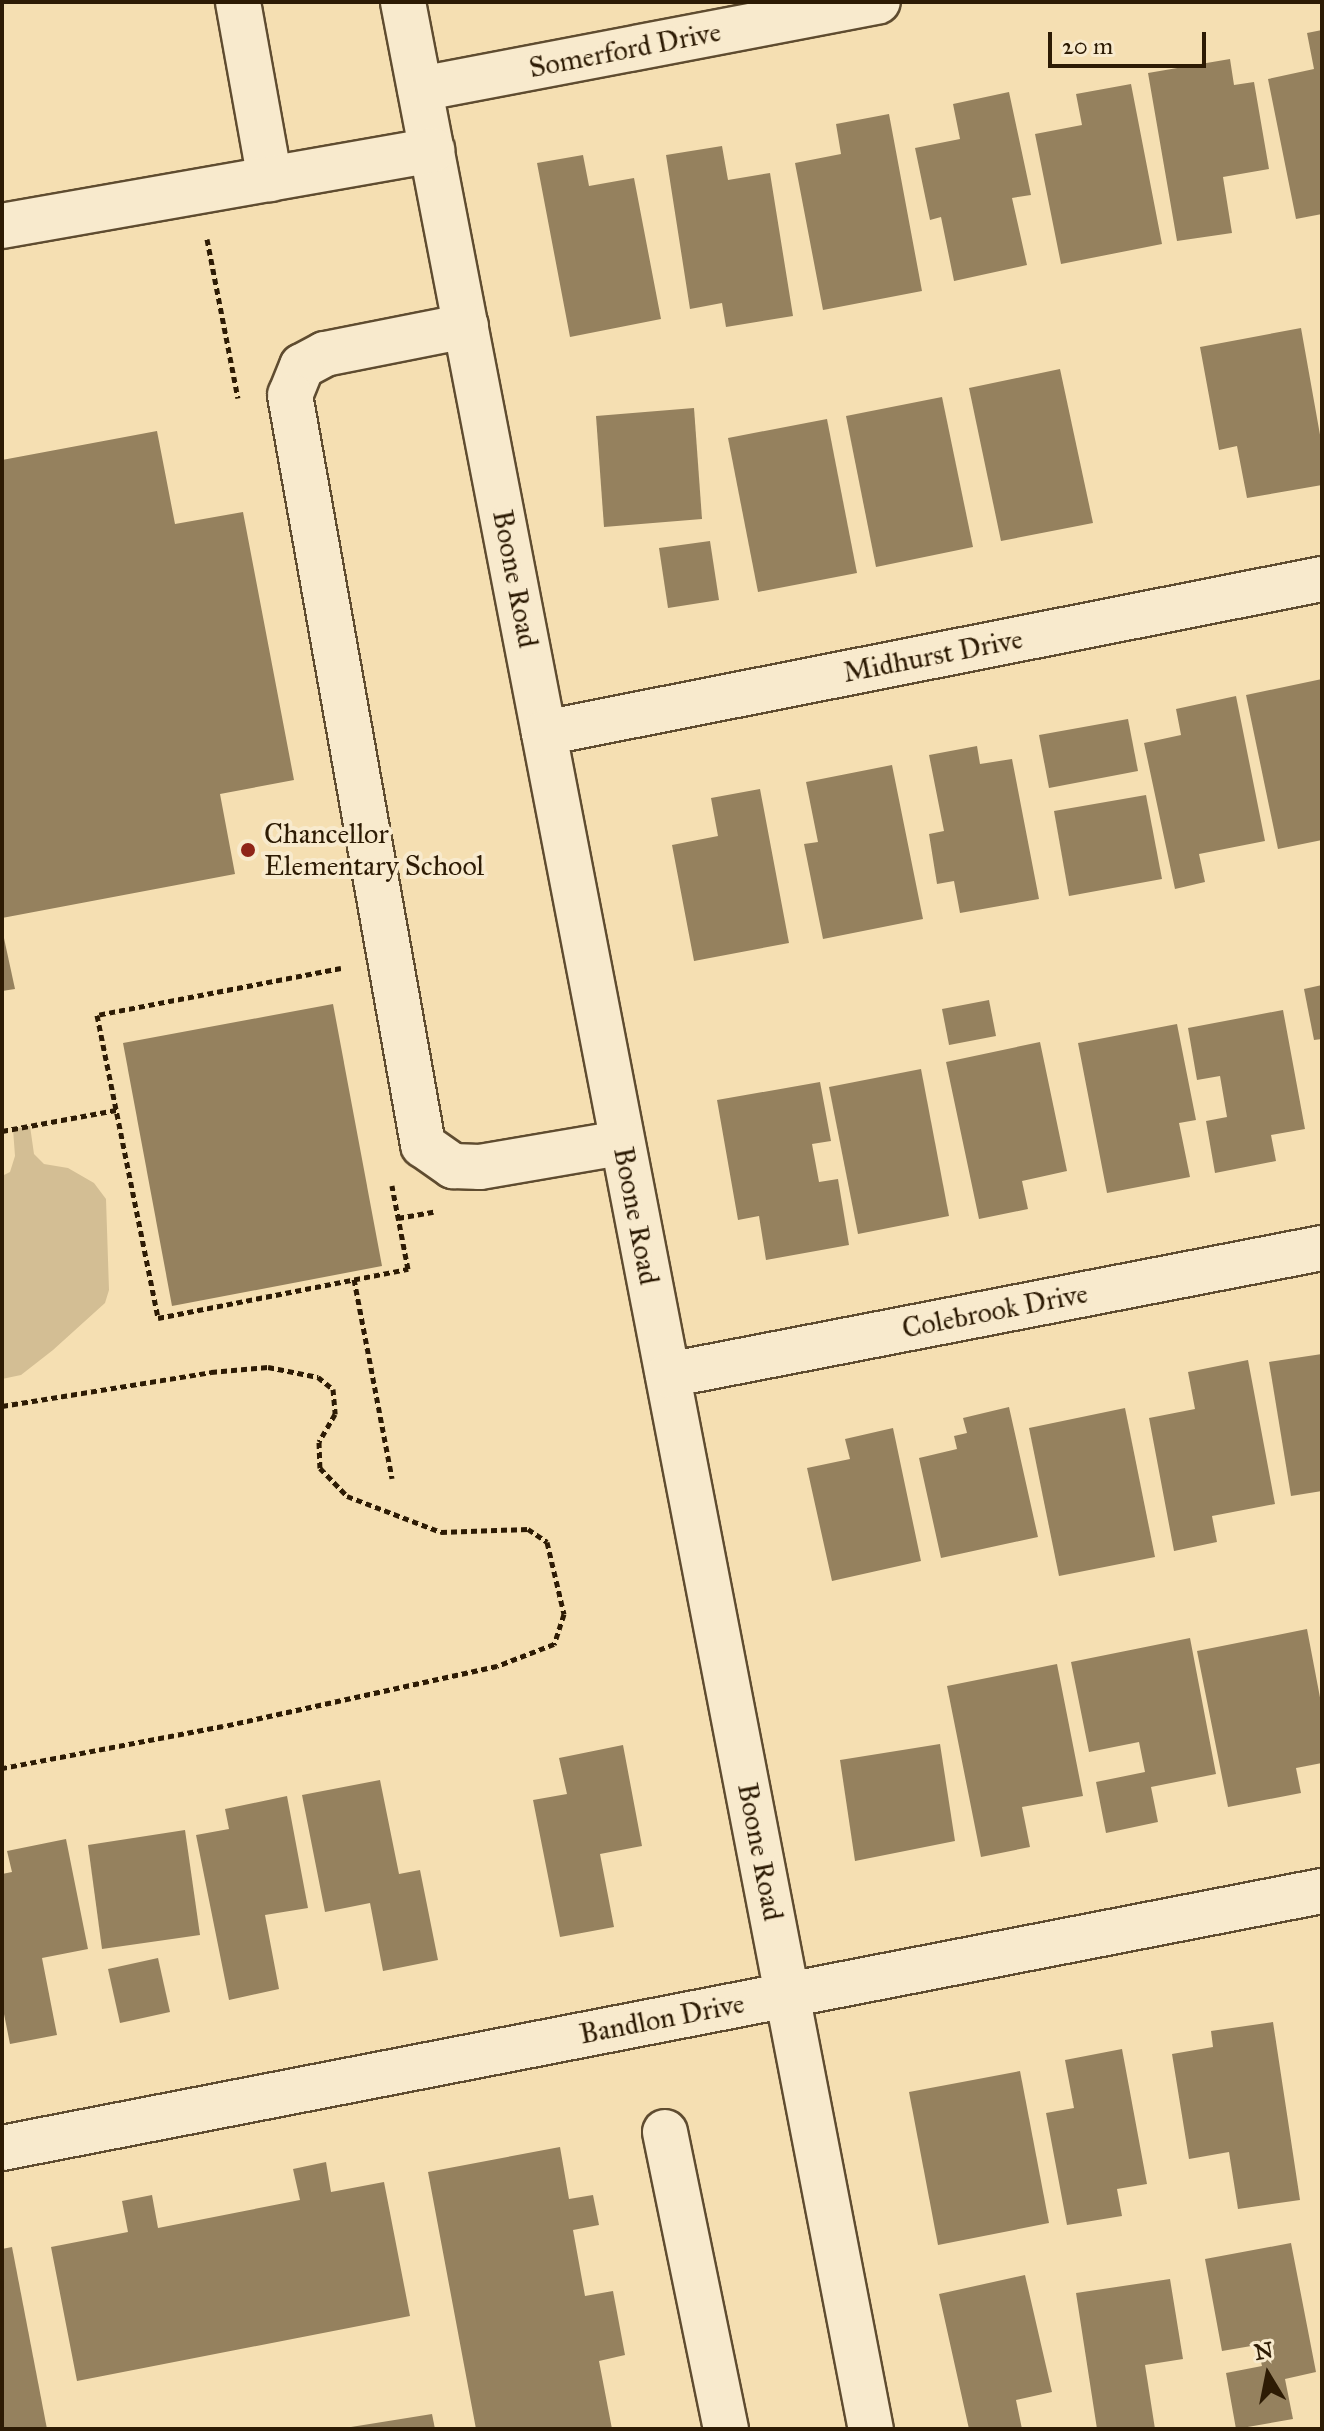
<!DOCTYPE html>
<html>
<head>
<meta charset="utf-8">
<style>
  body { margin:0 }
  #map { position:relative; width:1324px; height:2431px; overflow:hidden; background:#f5dfb2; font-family:"IM FELL Great Primer",serif }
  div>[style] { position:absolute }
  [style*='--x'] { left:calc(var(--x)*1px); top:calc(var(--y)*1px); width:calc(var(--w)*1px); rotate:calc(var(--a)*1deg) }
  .green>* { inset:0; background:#d3be94 }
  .building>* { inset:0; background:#95815e }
  .path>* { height:5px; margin-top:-2.5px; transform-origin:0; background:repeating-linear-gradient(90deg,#2d1b04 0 6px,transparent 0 10px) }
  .roads { filter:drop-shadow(2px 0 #5f4c30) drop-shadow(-2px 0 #5f4c30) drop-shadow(0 2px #5f4c30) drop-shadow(0 -2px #5f4c30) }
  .minor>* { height:44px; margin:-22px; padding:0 22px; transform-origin:22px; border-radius:22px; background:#f8eacd }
  .dots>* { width:22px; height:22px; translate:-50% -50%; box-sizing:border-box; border:4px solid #f8eacd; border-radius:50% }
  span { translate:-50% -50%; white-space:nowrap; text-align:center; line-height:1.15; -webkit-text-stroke:8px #f8eacd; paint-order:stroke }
  .street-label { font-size:28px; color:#2d1b04 }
  .poi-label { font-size:28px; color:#2d1b04 }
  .left { translate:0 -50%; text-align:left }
  .frame { position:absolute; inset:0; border:4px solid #2d1b04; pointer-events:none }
  .north { position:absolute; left:1228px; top:2335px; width:80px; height:80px; -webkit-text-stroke:6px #f8eacd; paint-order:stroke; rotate:350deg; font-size:22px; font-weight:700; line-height:32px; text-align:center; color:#2d1b04 }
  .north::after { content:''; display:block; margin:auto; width:28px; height:36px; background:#2d1b04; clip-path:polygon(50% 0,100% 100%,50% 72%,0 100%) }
  .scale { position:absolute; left:1048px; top:32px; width:158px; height:36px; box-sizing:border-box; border:4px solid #2d1b04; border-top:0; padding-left:10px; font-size:24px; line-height:28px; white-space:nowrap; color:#2d1b04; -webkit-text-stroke:6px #f8eacd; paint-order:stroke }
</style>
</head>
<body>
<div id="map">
  <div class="green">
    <i style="clip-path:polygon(30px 1126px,34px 1154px,44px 1164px,68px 1168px,94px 1183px,106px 1199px,109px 1290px,105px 1303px,53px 1350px,21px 1375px,2px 1379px,2px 1176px,10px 1172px,15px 1156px,13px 1129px)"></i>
  </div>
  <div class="building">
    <i style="clip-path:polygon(1322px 30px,1322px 214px,1296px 219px,1268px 79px,1314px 69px,1307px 33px)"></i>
    <i style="clip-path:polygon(1230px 59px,1234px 85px,1254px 82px,1269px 169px,1223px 177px,1232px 233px,1177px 241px,1148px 73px)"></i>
    <i style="clip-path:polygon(1131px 84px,1162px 244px,1061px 264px,1035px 134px,1082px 125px,1076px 94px)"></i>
    <i style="clip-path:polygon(1009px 92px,1031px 195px,1012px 198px,1027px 265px,954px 281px,941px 217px,930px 220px,915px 148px,960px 139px,953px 104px)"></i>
    <i style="clip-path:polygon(889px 114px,922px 291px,823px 310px,795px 163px,841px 154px,836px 124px)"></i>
    <i style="clip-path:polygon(722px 146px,728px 180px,770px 173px,793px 316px,726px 327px,722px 303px,690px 309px,666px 155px)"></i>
    <i style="clip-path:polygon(583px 155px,589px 186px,634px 178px,661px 319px,570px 337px,537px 163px)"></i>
    <i style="clip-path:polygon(1301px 328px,1322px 446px,1322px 485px,1247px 498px,1237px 446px,1219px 450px,1200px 347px)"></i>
    <i style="clip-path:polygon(1060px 369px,1093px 523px,1001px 541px,969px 388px)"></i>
    <i style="clip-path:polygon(942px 397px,973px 547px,876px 567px,846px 416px)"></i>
    <i style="clip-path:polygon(694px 408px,702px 519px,604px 527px,596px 416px)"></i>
    <i style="clip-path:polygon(827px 419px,857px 573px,758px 592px,728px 438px)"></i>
    <i style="clip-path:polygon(157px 431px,175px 524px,243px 512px,294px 780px,220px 794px,235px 874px,2px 918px,2px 460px)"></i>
    <i style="clip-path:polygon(710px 541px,719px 600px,668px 608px,659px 548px)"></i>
    <i style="clip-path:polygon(1322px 679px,1322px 840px,1278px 849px,1246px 695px)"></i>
    <i style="clip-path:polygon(1236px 696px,1265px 841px,1199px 854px,1205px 882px,1175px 889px,1144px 743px,1181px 735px,1176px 709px)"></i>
    <i style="clip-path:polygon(1128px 719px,1138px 771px,1049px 788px,1039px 735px)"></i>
    <i style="clip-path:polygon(977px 746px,980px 764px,1012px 759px,1039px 899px,960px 913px,954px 881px,937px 884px,929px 834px,944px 831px,929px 755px)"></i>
    <i style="clip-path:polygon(892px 765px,923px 919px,823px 939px,804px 844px,818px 842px,806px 782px)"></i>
    <i style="clip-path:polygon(760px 789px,789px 943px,694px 961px,672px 845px,718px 836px,711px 798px)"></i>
    <i style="clip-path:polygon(1146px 795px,1162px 879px,1069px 896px,1054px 811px)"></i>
    <i style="clip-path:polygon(2px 929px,15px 989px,2px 991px)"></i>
    <i style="clip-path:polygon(1322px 985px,1322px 1039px,1314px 1040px,1304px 989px)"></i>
    <i style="clip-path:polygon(989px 1000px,996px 1036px,949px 1045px,942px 1009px)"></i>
    <i style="clip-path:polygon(333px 1004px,382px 1266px,172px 1306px,123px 1043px)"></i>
    <i style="clip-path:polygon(1283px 1010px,1305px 1129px,1271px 1135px,1276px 1161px,1215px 1173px,1206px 1121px,1227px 1117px,1220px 1076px,1197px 1080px,1188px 1028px)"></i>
    <i style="clip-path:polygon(1177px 1024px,1196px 1120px,1179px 1123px,1190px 1177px,1107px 1193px,1078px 1043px)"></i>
    <i style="clip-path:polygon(1040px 1042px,1067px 1171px,1022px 1181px,1028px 1209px,979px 1219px,946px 1062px)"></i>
    <i style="clip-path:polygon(921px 1069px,949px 1216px,858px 1234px,829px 1087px)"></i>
    <i style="clip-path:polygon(820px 1082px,831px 1141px,812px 1144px,819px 1182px,838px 1179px,849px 1245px,766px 1260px,759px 1216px,738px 1220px,717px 1100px)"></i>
    <i style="clip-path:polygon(1322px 1354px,1322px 1491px,1291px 1496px,1269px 1362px)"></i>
    <i style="clip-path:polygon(1248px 1360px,1275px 1504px,1212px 1516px,1217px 1542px,1174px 1551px,1149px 1418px,1195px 1409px,1188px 1372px)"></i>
    <i style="clip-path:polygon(1009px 1407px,1038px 1537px,941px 1558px,919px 1458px,957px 1449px,954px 1436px,967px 1433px,963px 1418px)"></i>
    <i style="clip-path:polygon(1125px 1408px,1155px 1557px,1059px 1576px,1029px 1428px)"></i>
    <i style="clip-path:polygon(893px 1428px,921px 1561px,832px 1581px,807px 1468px,850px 1459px,845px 1439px)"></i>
    <i style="clip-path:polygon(1307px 1629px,1322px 1708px,1322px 1763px,1296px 1768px,1301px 1793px,1228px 1807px,1197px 1651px)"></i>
    <i style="clip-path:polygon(1190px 1638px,1216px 1774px,1151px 1787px,1158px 1822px,1106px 1833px,1096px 1782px,1145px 1772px,1139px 1742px,1089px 1752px,1071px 1662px)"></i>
    <i style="clip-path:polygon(1057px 1664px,1083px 1796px,1022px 1807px,1030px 1847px,981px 1857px,947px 1686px)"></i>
    <i style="clip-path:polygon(940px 1744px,955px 1841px,855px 1861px,840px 1760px)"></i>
    <i style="clip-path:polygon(623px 1745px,642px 1846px,600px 1854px,614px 1927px,560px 1937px,533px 1800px,567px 1794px,559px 1758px)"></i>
    <i style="clip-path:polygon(380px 1780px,399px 1874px,420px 1870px,438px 1960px,383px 1971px,370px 1903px,325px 1912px,302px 1795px)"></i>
    <i style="clip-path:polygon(287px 1796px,308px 1908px,265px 1915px,279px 1989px,229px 2000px,196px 1835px,229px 1829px,225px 1809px)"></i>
    <i style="clip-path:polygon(185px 1830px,200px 1935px,102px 1949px,88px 1845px)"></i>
    <i style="clip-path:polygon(66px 1839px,88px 1949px,42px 1958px,57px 2035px,10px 2044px,2px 2004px,2px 1874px,12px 1872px,7px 1851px)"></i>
    <i style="clip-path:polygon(158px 1958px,170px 2012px,120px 2023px,108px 1969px)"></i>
    <i style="clip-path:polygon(1273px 2022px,1300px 2200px,1238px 2209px,1229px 2152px,1189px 2159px,1172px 2054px,1213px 2047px,1211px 2031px)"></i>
    <i style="clip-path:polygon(1122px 2049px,1147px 2184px,1117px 2189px,1122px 2216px,1067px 2225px,1046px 2113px,1074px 2108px,1065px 2060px)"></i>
    <i style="clip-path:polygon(1020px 2071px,1049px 2223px,938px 2245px,909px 2092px)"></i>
    <i style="clip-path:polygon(560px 2147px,569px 2199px,593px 2195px,599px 2225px,573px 2230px,585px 2296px,613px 2291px,625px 2355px,599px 2361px,612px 2429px,476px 2429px,428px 2172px)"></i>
    <i style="clip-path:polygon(326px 2162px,331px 2192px,384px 2182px,410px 2316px,77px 2381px,51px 2247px,128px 2232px,122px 2201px,152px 2195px,158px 2228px,300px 2200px,293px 2169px)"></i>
    <i style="clip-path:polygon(1291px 2243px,1316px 2372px,1285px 2379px,1293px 2419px,1236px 2429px,1226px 2373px,1262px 2366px,1257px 2345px,1222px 2351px,1205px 2259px)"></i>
    <i style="clip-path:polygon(12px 2247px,47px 2429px,2px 2429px,2px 2249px)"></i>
    <i style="clip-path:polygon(1025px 2275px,1052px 2392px,1016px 2400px,1022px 2429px,969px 2429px,939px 2294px)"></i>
    <i style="clip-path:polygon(1170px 2279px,1183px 2359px,1145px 2365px,1155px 2429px,1097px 2429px,1076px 2293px)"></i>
    <i style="clip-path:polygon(432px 2414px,435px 2429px,351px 2429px,351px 2427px)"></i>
  </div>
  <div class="path">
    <i style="--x:207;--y:239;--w:162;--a:79"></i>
    <i style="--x:341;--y:968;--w:248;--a:169.1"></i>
    <i style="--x:97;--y:1015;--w:309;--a:78.6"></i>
    <i style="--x:158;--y:1318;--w:255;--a:-11.1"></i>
    <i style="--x:408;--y:1269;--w:85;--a:-100.9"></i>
    <i style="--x:2;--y:1131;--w:116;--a:-10.4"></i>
    <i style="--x:398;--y:1218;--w:36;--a:-10"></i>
    <i style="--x:354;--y:1279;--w:203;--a:79.2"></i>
    <i style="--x:2;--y:1406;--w:212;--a:-9.2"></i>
    <i style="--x:211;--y:1372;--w:57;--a:-5"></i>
    <i style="--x:268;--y:1367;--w:51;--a:11.3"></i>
    <i style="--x:318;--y:1377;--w:19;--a:39"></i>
    <i style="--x:333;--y:1389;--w:25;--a:85"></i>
    <i style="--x:335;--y:1414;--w:32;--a:120"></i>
    <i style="--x:319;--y:1442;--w:26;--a:88"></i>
    <i style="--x:320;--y:1468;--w:39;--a:46"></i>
    <i style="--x:347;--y:1496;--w:101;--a:21"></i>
    <i style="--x:441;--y:1532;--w:87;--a:-2"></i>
    <i style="--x:528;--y:1529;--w:23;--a:34"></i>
    <i style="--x:547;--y:1542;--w:74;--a:76.7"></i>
    <i style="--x:564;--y:1614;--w:32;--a:108"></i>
    <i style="--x:554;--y:1644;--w:61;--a:158.9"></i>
    <i style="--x:497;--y:1666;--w:280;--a:167.6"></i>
    <i style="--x:223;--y:1726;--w:225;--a:169.2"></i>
  </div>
  <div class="roads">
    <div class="minor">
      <i style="--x:238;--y:2;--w:180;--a:79.8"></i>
      <i style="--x:403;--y:2;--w:2472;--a:79.09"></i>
      <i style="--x:420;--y:89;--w:466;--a:-10.8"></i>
      <i style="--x:2;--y:226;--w:437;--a:-10"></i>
      <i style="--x:466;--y:326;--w:144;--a:168.8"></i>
      <i style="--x:325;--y:354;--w:26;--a:152"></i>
      <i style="--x:302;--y:366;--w:31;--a:112"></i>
      <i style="--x:290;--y:395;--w:762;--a:79.94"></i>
      <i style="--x:423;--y:1145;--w:37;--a:35"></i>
      <i style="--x:453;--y:1166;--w:27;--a:2"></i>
      <i style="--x:480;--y:1167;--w:143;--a:-9.7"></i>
      <i style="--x:544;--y:733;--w:793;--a:-11.2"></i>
      <i style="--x:668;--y:1375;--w:666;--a:-10.99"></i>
      <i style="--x:665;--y:2132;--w:303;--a:78.4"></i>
      <i style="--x:2;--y:2148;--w:1345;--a:-11.02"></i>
    </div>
  </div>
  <div class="dots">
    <i style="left:248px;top:850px;background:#8f2418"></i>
  </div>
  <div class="street-label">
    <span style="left:625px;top:50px;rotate:-11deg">Somerford Drive</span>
    <span style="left:515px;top:579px;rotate:79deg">Boone Road</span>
    <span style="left:933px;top:656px;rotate:-11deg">Midhurst Drive</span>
    <span style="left:636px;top:1216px;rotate:79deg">Boone Road</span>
    <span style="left:995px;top:1311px;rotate:-11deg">Colebrook Drive</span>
    <span style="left:760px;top:1852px;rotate:79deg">Boone Road</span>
    <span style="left:662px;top:2019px;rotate:-11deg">Bandlon Drive</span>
  </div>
  <div class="poi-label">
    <span class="left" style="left:264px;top:850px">Chancellor<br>Elementary School</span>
  </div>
  <div class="frame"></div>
  <div class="north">N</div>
  <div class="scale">20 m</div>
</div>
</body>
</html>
